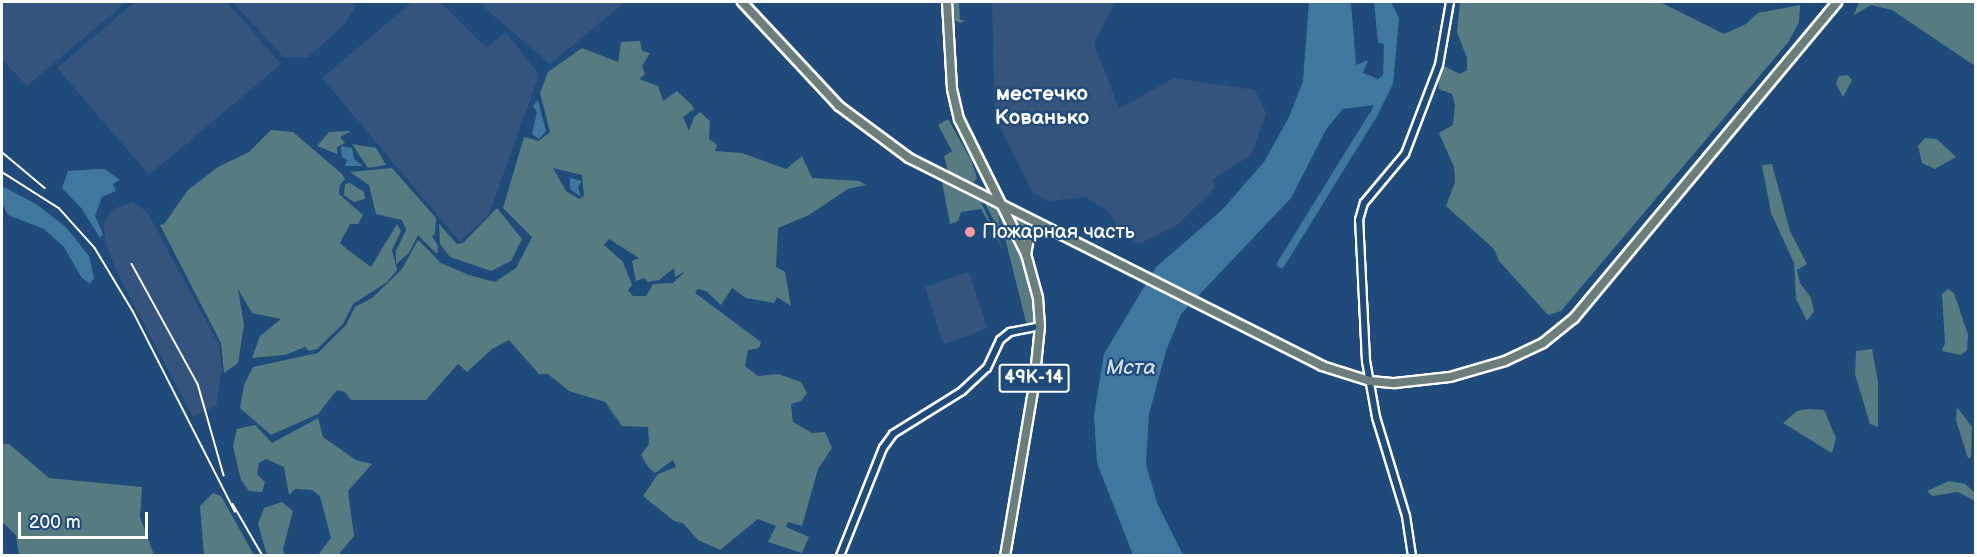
<!DOCTYPE html>
<html>
<head>
<meta charset="utf-8">
<style>
  body { margin:0 }
  #map { position:relative; width:1977px; height:557px; overflow:hidden; background:#1f4a7a; font-family:"Balsamiq Sans",sans-serif }
  div>[style] { position:absolute }
  [style*='--x'] { left:calc(var(--x)*1px); top:calc(var(--y)*1px); width:calc(var(--w)*1px); rotate:calc(var(--a)*1deg) }
  .built>* { inset:0; background:#34547e }
  .green>* { inset:0; background:#567c82 }
  .water>* { inset:0; background:#40779d }
  .river>* { height:8px; margin:-4px; padding:0 4px; transform-origin:4px; border-radius:4px; background:#40779d }
  .roads { filter:drop-shadow(2px 0 #fff) drop-shadow(-2px 0 #fff) drop-shadow(0 2px #fff) drop-shadow(0 -2px #fff) }
  .minor>* { height:6px; margin:-3px; padding:0 3px; transform-origin:3px; border-radius:3px; background:#1f4a7a }
  .major>* { height:8px; margin:-4px; padding:0 4px; transform-origin:4px; border-radius:4px; background:#6c7e7c }
  .rail>* { height:1.5px; margin:-0.75px; padding:0 0.75px; transform-origin:0.75px; border-radius:0.75px; background:#fff }
  .dots>* { width:16px; height:16px; translate:-50% -50%; box-sizing:border-box; border:3px solid #1f4a7a; border-radius:50% }
  span { translate:-50% -50%; white-space:nowrap; text-align:center; line-height:1.15; -webkit-text-stroke:4.5px #1f4a7a; paint-order:stroke }
  .shield-label span { padding:2px 4px; background:#1f4a7a; border:2px solid; border-radius:4px; -webkit-text-stroke-width:0 }
  .shield-label { font-size:18px; color:#fff; font-weight:700 }
  .poi-label { font-size:20px; color:#fff }
  .left { translate:0 -50%; text-align:left }
  .neighbourhood-label { font-size:21px; color:#fff; font-weight:700 }
  .water-label { font-size:21px; color:#cfdde6; font-style:italic }
  .frame { position:absolute; inset:0; border:3px solid #fff; pointer-events:none }
  .scale { position:absolute; left:18px; top:512px; width:130px; height:27px; box-sizing:border-box; border:3px solid #fff; border-top:0; padding-left:8px; font-size:18px; line-height:21px; white-space:nowrap; color:#fff; -webkit-text-stroke:4px #1f4a7a; paint-order:stroke }
</style>
</head>
<body>
<div id="map">
  <div class="built">
    <i style="clip-path:polygon(2px 2px,126px 2px,27px 86px,2px 59px)"></i>
    <i style="clip-path:polygon(135px 2px,227px 2px,281px 64px,149px 175px,57px 68px)"></i>
    <i style="clip-path:polygon(233px 2px,351px 2px,356px 6px,344px 25px,308px 57px,283px 57px)"></i>
    <i style="clip-path:polygon(412px 2px,440px 2px,486px 48px,506px 32px,539px 75px,489px 214px,460px 242px,322px 78px)"></i>
    <i style="clip-path:polygon(478px 2px,625px 2px,550px 64px)"></i>
    <i style="clip-path:polygon(992px 2px,1115px 2px,1094px 43px,1119px 109px,1174px 78px,1255px 90px,1266px 114px,1251px 155px,1213px 179px,1215px 188px,1177px 225px,1139px 244px,1124px 236px,1107px 210px,1085px 197px,1048px 201px,1033px 193px,995px 117px)"></i>
    <i style="clip-path:polygon(133px 202px,147px 212px,155px 226px,219px 345px,222px 370px,216px 406px,193px 417px,116px 271px,106px 243px,103px 224px,113px 209px)"></i>
    <i style="clip-path:polygon(969px 272px,987px 328px,946px 344px,942px 341px,925px 287px)"></i>
  </div>
  <div class="green">
    <i style="clip-path:polygon(952px 2px,959px 2px,960px 20px,965px 20px,961px 23px,953px 20px)"></i>
    <i style="clip-path:polygon(1460px 2px,1660px 2px,1724px 34px,1746px 24px,1758px 13px,1800px 5px,1799px 22px,1789px 41px,1561px 311px,1548px 315px,1499px 261px,1494px 249px,1446px 206px,1455px 182px,1454px 167px,1439px 133px,1453px 125px,1455px 105px,1452px 94px,1439px 89px,1439px 78px,1444px 66px,1460px 74px,1467px 70px,1467px 58px,1457px 32px)"></i>
    <i style="clip-path:polygon(1859px 2px,1975px 2px,1975px 66px,1892px 10px,1871px 5px,1854px 15px)"></i>
    <i style="clip-path:polygon(evenodd,640px 41px,642px 51px,650px 53px,642px 66px,645px 74px,639px 79px,658px 86px,663px 101px,677px 91px,692px 105px,694px 109px,683px 117px,689px 131px,694px 117px,700px 112px,710px 121px,709px 139px,717px 145px,715px 151px,742px 153px,786px 169px,802px 156px,812px 178px,859px 181px,866px 185px,848px 189px,809px 215px,778px 228px,776px 267px,785px 272px,791px 306px,777px 297px,774px 303px,746px 298px,732px 288px,721px 305px,706px 291px,698px 289px,695px 293px,761px 342px,759px 348px,748px 350px,745px 366px,758px 376px,778px 374px,801px 382px,807px 393px,801px 401px,791px 404px,793px 422px,812px 433px,825px 432px,832px 448px,818px 469px,802px 526px,788px 522px,786px 527px,809px 537px,802px 553px,768px 542px,776px 526px,758px 519px,720px 550px,698px 540px,683px 523px,674px 521px,643px 496px,658px 474px,676px 467px,673px 460px,655px 473px,648px 467px,641px 455px,649px 444px,648px 427px,622px 426px,605px 402px,569px 391px,548px 374px,539px 374px,509px 340px,492px 349px,467px 372px,458px 364px,426px 400px,351px 400px,345px 392px,337px 390px,318px 414px,271px 435px,240px 408px,244px 385px,253px 367px,318px 353px,346px 325px,355px 307px,372px 298px,402px 269px,418px 240px,441px 263px,469px 275px,495px 282px,516px 268px,532px 237px,503px 208px,524px 137px,539px 141px,550px 132px,540px 93px,548px 72px,582px 48px,618px 62px,621px 42px,640px 41px,553px 168px,582px 175px,584px 196px,579px 199px,566px 191px,553px 168px,640px 41px,609px 239px,639px 258px,632px 261px,636px 281px,644px 278px,648px 282px,659px 280px,674px 268px,675px 277px,686px 271px,673px 283px,653px 284px,646px 296px,633px 296px,628px 290px,632px 285px,623px 262px,604px 245px,609px 239px)"></i>
    <i style="clip-path:polygon(1848px 75px,1852px 80px,1843px 97px,1836px 84px,1839px 76px)"></i>
    <i style="clip-path:polygon(1002px 112px,1058px 115px,1060px 118px,1048px 122px,1001px 117px)"></i>
    <i style="clip-path:polygon(948px 119px,971px 160px,977px 178px,973px 183px,948px 172px,944px 156px,952px 151px,938px 125px)"></i>
    <i style="clip-path:polygon(271px 130px,293px 132px,342px 174px,345px 179px,340px 185px,339px 194px,363px 215px,358px 224px,350px 224px,340px 243px,348px 250px,371px 267px,397px 224px,401px 231px,392px 250px,397px 270px,387px 282px,353px 304px,343px 324px,317px 349px,309px 351px,305px 347px,285px 355px,252px 358px,260px 336px,281px 319px,252px 313px,238px 289px,244px 325px,238px 363px,224px 373px,221px 343px,160px 225px,164px 224px,188px 190px,218px 167px,249px 152px)"></i>
    <i style="clip-path:polygon(351px 131px,340px 137px,345px 143px,337px 147px,337px 154px,317px 146px,329px 132px)"></i>
    <i style="clip-path:polygon(1925px 138px,1937px 139px,1956px 157px,1935px 169px,1922px 163px,1918px 146px)"></i>
    <i style="clip-path:polygon(352px 144px,376px 148px,386px 165px,368px 168px)"></i>
    <i style="clip-path:polygon(1772px 164px,1790px 231px,1807px 264px,1797px 270px,1800px 283px,1811px 298px,1814px 311px,1807px 321px,1796px 299px,1794px 263px,1771px 213px,1762px 165px)"></i>
    <i style="clip-path:polygon(392px 168px,436px 218px,435px 234px,432px 236px,438px 246px,437px 254px,418px 235px,409px 253px,396px 264px,396px 251px,406px 230px,402px 220px,376px 214px,369px 185px,350px 172px)"></i>
    <i style="clip-path:polygon(942px 182px,981px 202px,1004px 251px,981px 209px,961px 212px,958px 221px,950px 224px)"></i>
    <i style="clip-path:polygon(350px 183px,364px 192px,365px 199px,354px 202px,344px 195px,345px 184px)"></i>
    <i style="clip-path:polygon(984px 201px,1002px 213px,1019px 246px,1033px 287px,1033px 325px,1026px 322px,999px 214px,1000px 233px)"></i>
    <i style="clip-path:polygon(497px 208px,522px 239px,511px 261px,491px 271px,450px 257px,440px 244px,439px 224px,457px 244px,463px 243px)"></i>
    <i style="clip-path:polygon(1017px 220px,1032px 226px,1026px 237px,1016px 223px)"></i>
    <i style="clip-path:polygon(1948px 289px,1954px 293px,1968px 335px,1967px 350px,1961px 355px,1942px 351px,1945px 343px,1942px 294px)"></i>
    <i style="clip-path:polygon(1872px 349px,1878px 382px,1878px 427px,1870px 424px,1855px 374px,1856px 351px)"></i>
    <i style="clip-path:polygon(1957px 407px,1972px 427px,1971px 458px,1968px 458px,1956px 420px)"></i>
    <i style="clip-path:polygon(1808px 409px,1824px 410px,1836px 438px,1832px 453px,1783px 423px,1797px 411px)"></i>
    <i style="clip-path:polygon(318px 418px,323px 437px,356px 460px,372px 464px,348px 491px,354px 536px,338px 555px,318px 555px,331px 538px,320px 496px,312px 490px,295px 489px,289px 495px,284px 467px,266px 459px,259px 463px,257px 474px,265px 482px,262px 492px,249px 491px,241px 480px,233px 446px,237px 429px,255px 425px,272px 443px)"></i>
    <i style="clip-path:polygon(2px 444px,9px 444px,49px 478px,142px 487px,140px 517px,154px 555px,19px 555px,16px 535px,2px 522px)"></i>
    <i style="clip-path:polygon(1949px 481px,1965px 484px,1975px 493px,1975px 501px,1958px 492px,1932px 496px,1927px 491px)"></i>
    <i style="clip-path:polygon(213px 493px,221px 496px,254px 555px,204px 555px,200px 506px)"></i>
    <i style="clip-path:polygon(282px 502px,293px 511px,283px 549px,285px 555px,267px 555px,258px 524px,264px 508px)"></i>
  </div>
  <div class="water">
    <i style="clip-path:polygon(1309px 2px,1351px 2px,1356px 65px,1368px 60px,1363px 73px,1378px 79px,1383px 75px,1384px 44px,1378px 43px,1374px 2px,1391px 2px,1399px 18px,1393px 84px,1374px 122px,1365px 124px,1374px 105px,1343px 109px,1327px 128px,1291px 198px,1181px 314px,1166px 351px,1149px 414px,1146px 464px,1157px 503px,1183px 555px,1133px 555px,1097px 463px,1094px 415px,1104px 354px,1156px 267px,1221px 211px,1264px 162px,1289px 117px,1303px 81px)"></i>
    <i style="clip-path:polygon(538px 100px,546px 131px,539px 139px,532px 134px,537px 112px,533px 106px)"></i>
    <i style="clip-path:polygon(341px 146px,352px 148px,354px 159px,363px 166px,345px 166px,347px 160px,342px 157px)"></i>
    <i style="clip-path:polygon(97px 169px,105px 169px,120px 180px,113px 184px,116px 191px,102px 197px,95px 216px,103px 234px,100px 238px,82px 209px,62px 188px,68px 171px)"></i>
    <i style="clip-path:polygon(570px 178px,582px 181px,578px 187px,581px 197px,570px 189px)"></i>
    <i style="clip-path:polygon(2px 186px,36px 204px,66px 227px,89px 256px,94px 278px,90px 284px,81px 277px,64px 247px,44px 229px,8px 215px,2px 203px)"></i>
  </div>
  <div class="river">
    <i style="--x:1281;--y:264;--w:175;--a:-58.3"></i>
  </div>
  <div class="roads">
    <div class="minor">
      <i style="--x:840;--y:556;--w:116;--a:-68.3"></i>
      <i style="--x:883;--y:448;--w:17;--a:-54"></i>
      <i style="--x:893;--y:434;--w:81;--a:-31.9"></i>
      <i style="--x:962;--y:391;--w:34;--a:-43"></i>
      <i style="--x:987;--y:368;--w:31;--a:-65"></i>
      <i style="--x:1000;--y:340;--w:13;--a:-39"></i>
      <i style="--x:1010;--y:332;--w:31;--a:-11"></i>
      <i style="--x:1412;--y:556;--w:40;--a:-98.5"></i>
      <i style="--x:1406;--y:516;--w:103;--a:-106.9"></i>
      <i style="--x:1376;--y:417;--w:57;--a:-100.1"></i>
      <i style="--x:1366;--y:361;--w:141;--a:-92.8"></i>
      <i style="--x:1359;--y:220;--w:18;--a:-74"></i>
      <i style="--x:1364;--y:203;--w:64;--a:-50.1"></i>
      <i style="--x:1405;--y:154;--w:95;--a:-69.1"></i>
      <i style="--x:1439;--y:65;--w:64;--a:-80.1"></i>
    </div>
    <div class="major">
      <i style="--x:742;--y:2;--w:142;--a:47"></i>
      <i style="--x:839;--y:106;--w:87;--a:36.6"></i>
      <i style="--x:909;--y:158;--w:462;--a:26.7"></i>
      <i style="--x:1322;--y:366;--w:50;--a:17.4"></i>
      <i style="--x:1370;--y:381;--w:25;--a:5"></i>
      <i style="--x:1395;--y:383;--w:55;--a:-6.2"></i>
      <i style="--x:1450;--y:377;--w:57;--a:-16.2"></i>
      <i style="--x:1505;--y:361;--w:42;--a:-25.3"></i>
      <i style="--x:1543;--y:343;--w:40;--a:-39"></i>
      <i style="--x:1574;--y:318;--w:411;--a:-50.2"></i>
      <i style="--x:947;--y:2;--w:87;--a:86.7"></i>
      <i style="--x:952;--y:89;--w:31;--a:77"></i>
      <i style="--x:959;--y:119;--w:151;--a:63.6"></i>
      <i style="--x:1026;--y:254;--w:46;--a:74.7"></i>
      <i style="--x:1038;--y:298;--w:28;--a:86"></i>
      <i style="--x:1040;--y:326;--w:59;--a:95.8"></i>
      <i style="--x:1034;--y:385;--w:173;--a:99.6"></i>
      <i style="--x:1026;--y:254;--w:16;--a:-79"></i>
      <i style="--x:1029;--y:238;--w:12;--a:-48"></i>
      <i style="--x:1037;--y:229;--w:10;--a:0"></i>
    </div>
  </div>
  <div class="rail">
    <i style="--x:2;--y:152;--w:56;--a:39.9"></i>
    <i style="--x:2;--y:172;--w:67;--a:32.3"></i>
    <i style="--x:59;--y:208;--w:54;--a:48"></i>
    <i style="--x:95;--y:248;--w:74;--a:58.9"></i>
    <i style="--x:133;--y:311;--w:225;--a:63"></i>
    <i style="--x:132;--y:264;--w:137;--a:61.2"></i>
    <i style="--x:198;--y:384;--w:95;--a:74.1"></i>
    <i style="--x:233;--y:504;--w:60;--a:60"></i>
  </div>
  <div class="dots">
    <i style="left:970px;top:232px;background:#ff9aa2"></i>
  </div>
  <div class="shield-label">
    <span style="left:1034px;top:378px">49К-14</span>
  </div>
  <div class="poi-label">
    <span class="left" style="left:982px;top:232px">Пожарная часть</span>
  </div>
  <div class="neighbourhood-label">
    <span style="left:1042px;top:106px">местечко<br>Кованько</span>
  </div>
  <div class="water-label">
    <span style="left:1131px;top:368px">Мста</span>
  </div>
  <div class="frame"></div>
  <div class="scale">200 m</div>
</div>
</body>
</html>
